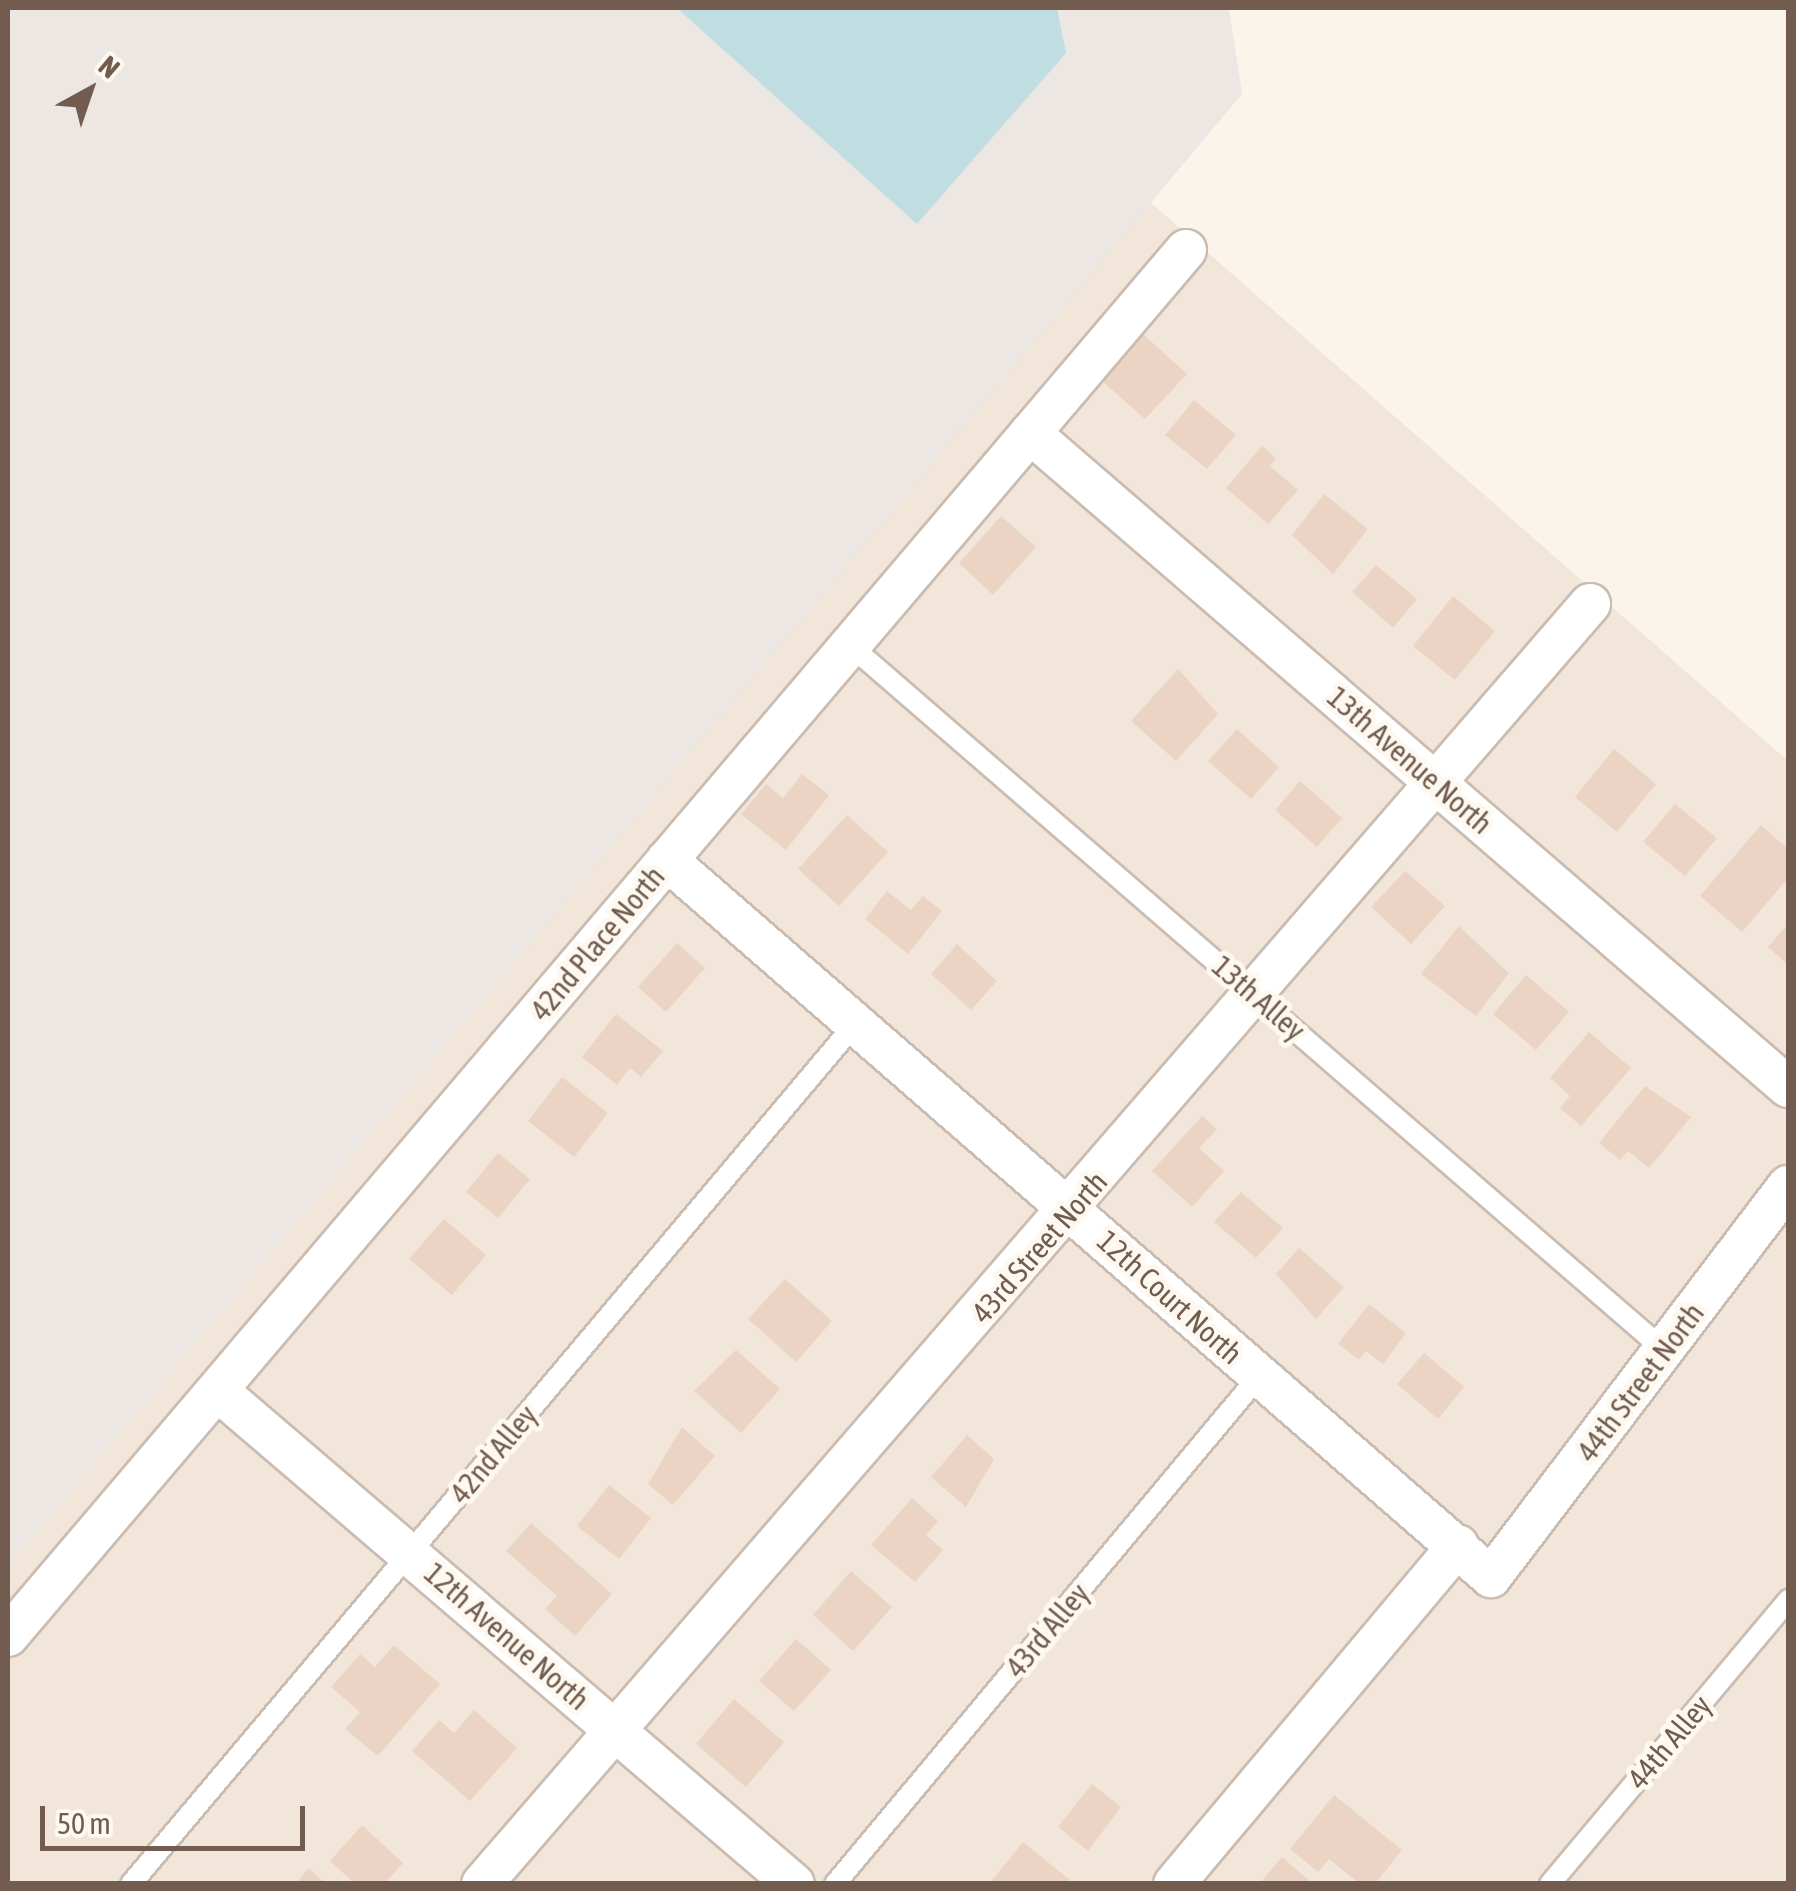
<!DOCTYPE html>
<html>
<head>
<meta charset="utf-8">
<style>
  body { margin:0 }
  #map { position:relative; width:1796px; height:1891px; overflow:hidden; background:#faf4ea; font-family:"Asap Condensed",sans-serif }
  div>[style] { position:absolute }
  [style*='--x'] { left:calc(var(--x)*1px); top:calc(var(--y)*1px); width:calc(var(--w)*1px); rotate:calc(var(--a)*1deg) }
  .residential>* { inset:0; background:#f1e6d9 }
  .industrial>* { inset:0; background:#ece7e2 }
  .water>* { inset:0; background:#c0dde1 }
  .building>* { inset:0; background:#ecd4c5 }
  .roads { filter:drop-shadow(2px 0 #cbbcb1) drop-shadow(-2px 0 #cbbcb1) drop-shadow(0 2px #cbbcb1) drop-shadow(0 -2px #cbbcb1) }
  .service>* { height:20px; margin:-10px; padding:0 10px; transform-origin:10px; border-radius:10px; background:#fff }
  .minor>* { height:40px; margin:-20px; padding:0 20px; transform-origin:20px; border-radius:20px; background:#fff }
  span { translate:-50% -50%; white-space:nowrap; text-align:center; line-height:1.15; -webkit-text-stroke:10px #fdf8f0; paint-order:stroke }
  .street-label { font-size:30px; color:#725c50 }
  .frame { position:absolute; inset:0; border:10px solid #725c50; pointer-events:none }
  .north { position:absolute; left:40px; top:40px; width:100px; height:100px; -webkit-text-stroke:8px #fdf8f0; paint-order:stroke; rotate:40deg; font-size:28px; font-weight:700; line-height:40px; text-align:center; color:#725c50 }
  .north::after { content:''; display:block; margin:auto; width:35px; height:45px; background:#725c50; clip-path:polygon(50% 0,100% 100%,50% 72%,0 100%) }
  .scale { position:absolute; left:40px; top:1806px; width:265px; height:45px; box-sizing:border-box; border:5px solid #725c50; border-top:0; padding-left:12px; font-size:30px; line-height:35px; white-space:nowrap; color:#725c50; -webkit-text-stroke:8px #fdf8f0; paint-order:stroke }
</style>
</head>
<body>
<div id="map">
  <div class="residential">
    <i style="clip-path:polygon(1150px 202px,1788px 761px,1788px 1883px,8px 1884px,8px 1567px)"></i>
  </div>
  <div class="industrial">
    <i style="clip-path:polygon(8px 8px,1229px 8px,1242px 94px,8px 1567px)"></i>
  </div>
  <div class="water">
    <i style="clip-path:polygon(677px 8px,1057px 8px,1066px 53px,917px 224px)"></i>
  </div>
  <div class="building">
    <i style="clip-path:polygon(1143px 334px,1187px 374px,1145px 419px,1101px 380px)"></i>
    <i style="clip-path:polygon(1194px 400px,1236px 435px,1207px 469px,1165px 435px)"></i>
    <i style="clip-path:polygon(1262px 446px,1276px 458px,1270px 466px,1298px 490px,1268px 524px,1226px 488px)"></i>
    <i style="clip-path:polygon(1324px 494px,1368px 529px,1333px 574px,1292px 535px)"></i>
    <i style="clip-path:polygon(1001px 516px,1036px 547px,993px 595px,959px 563px)"></i>
    <i style="clip-path:polygon(1376px 565px,1417px 599px,1393px 628px,1352px 592px)"></i>
    <i style="clip-path:polygon(1453px 596px,1495px 631px,1455px 680px,1413px 646px)"></i>
    <i style="clip-path:polygon(1178px 669px,1218px 714px,1176px 761px,1131px 721px)"></i>
    <i style="clip-path:polygon(1237px 729px,1279px 767px,1251px 799px,1208px 761px)"></i>
    <i style="clip-path:polygon(1614px 749px,1656px 784px,1617px 832px,1575px 797px)"></i>
    <i style="clip-path:polygon(802px 774px,829px 795px,786px 850px,741px 814px,766px 784px,783px 798px)"></i>
    <i style="clip-path:polygon(1300px 781px,1342px 818px,1317px 847px,1275px 810px)"></i>
    <i style="clip-path:polygon(1675px 804px,1717px 838px,1685px 876px,1643px 842px)"></i>
    <i style="clip-path:polygon(847px 815px,888px 852px,839px 906px,798px 869px)"></i>
    <i style="clip-path:polygon(1761px 825px,1788px 849px,1788px 878px,1742px 932px,1700px 896px)"></i>
    <i style="clip-path:polygon(1405px 871px,1445px 906px,1411px 944px,1371px 907px)"></i>
    <i style="clip-path:polygon(887px 891px,911px 910px,923px 896px,942px 911px,908px 954px,865px 919px)"></i>
    <i style="clip-path:polygon(1788px 924px,1788px 965px,1768px 947px)"></i>
    <i style="clip-path:polygon(1459px 926px,1509px 973px,1476px 1016px,1421px 974px)"></i>
    <i style="clip-path:polygon(677px 943px,705px 968px,666px 1012px,638px 987px)"></i>
    <i style="clip-path:polygon(957px 944px,997px 981px,971px 1010px,931px 974px)"></i>
    <i style="clip-path:polygon(1526px 975px,1569px 1012px,1536px 1050px,1493px 1014px)"></i>
    <i style="clip-path:polygon(616px 1014px,663px 1051px,641px 1077px,630px 1068px,617px 1085px,582px 1057px)"></i>
    <i style="clip-path:polygon(1589px 1032px,1631px 1068px,1581px 1126px,1560px 1108px,1570px 1096px,1550px 1078px)"></i>
    <i style="clip-path:polygon(562px 1077px,608px 1113px,574px 1157px,528px 1121px)"></i>
    <i style="clip-path:polygon(1645px 1086px,1691px 1117px,1649px 1168px,1628px 1151px,1620px 1160px,1599px 1143px)"></i>
    <i style="clip-path:polygon(1202px 1116px,1217px 1129px,1199px 1148px,1224px 1171px,1192px 1207px,1152px 1171px)"></i>
    <i style="clip-path:polygon(498px 1153px,530px 1179px,498px 1218px,466px 1192px)"></i>
    <i style="clip-path:polygon(1241px 1192px,1283px 1228px,1256px 1258px,1214px 1222px)"></i>
    <i style="clip-path:polygon(444px 1219px,486px 1255px,452px 1295px,409px 1259px)"></i>
    <i style="clip-path:polygon(1299px 1248px,1344px 1287px,1316px 1319px,1276px 1274px)"></i>
    <i style="clip-path:polygon(785px 1279px,832px 1321px,796px 1362px,748px 1319px)"></i>
    <i style="clip-path:polygon(1369px 1304px,1406px 1333px,1383px 1364px,1366px 1351px,1359px 1360px,1338px 1344px)"></i>
    <i style="clip-path:polygon(736px 1350px,780px 1389px,741px 1433px,694px 1391px)"></i>
    <i style="clip-path:polygon(1424px 1353px,1464px 1387px,1438px 1419px,1397px 1384px)"></i>
    <i style="clip-path:polygon(682px 1427px,715px 1456px,673px 1505px,648px 1484px)"></i>
    <i style="clip-path:polygon(967px 1435px,994px 1459px,966px 1507px,931px 1477px)"></i>
    <i style="clip-path:polygon(609px 1485px,651px 1518px,619px 1559px,577px 1526px)"></i>
    <i style="clip-path:polygon(912px 1498px,938px 1521px,926px 1535px,943px 1550px,915px 1582px,871px 1545px)"></i>
    <i style="clip-path:polygon(531px 1523px,612px 1594px,575px 1636px,545px 1609px,557px 1596px,506px 1551px)"></i>
    <i style="clip-path:polygon(851px 1571px,892px 1607px,853px 1651px,813px 1615px)"></i>
    <i style="clip-path:polygon(796px 1639px,831px 1670px,794px 1711px,759px 1681px)"></i>
    <i style="clip-path:polygon(394px 1645px,440px 1684px,378px 1756px,345px 1729px,360px 1712px,331px 1687px,360px 1654px,375px 1667px)"></i>
    <i style="clip-path:polygon(734px 1699px,784px 1742px,746px 1787px,696px 1744px)"></i>
    <i style="clip-path:polygon(474px 1710px,517px 1748px,470px 1801px,412px 1751px,439px 1720px,454px 1733px)"></i>
    <i style="clip-path:polygon(1092px 1784px,1121px 1807px,1088px 1851px,1058px 1827px)"></i>
    <i style="clip-path:polygon(1334px 1795px,1402px 1850px,1375px 1884px,1360px 1884px,1329px 1859px,1318px 1872px,1290px 1849px)"></i>
    <i style="clip-path:polygon(362px 1825px,403px 1863px,384px 1884px,355px 1884px,330px 1861px)"></i>
    <i style="clip-path:polygon(1023px 1842px,1070px 1880px,1067px 1884px,989px 1884px)"></i>
    <i style="clip-path:polygon(1282px 1857px,1313px 1884px,1259px 1884px)"></i>
    <i style="clip-path:polygon(309px 1868px,326px 1884px,295px 1884px)"></i>
  </div>
  <div class="roads">
    <div class="service">
      <i style="--x:852;--y:647;--w:1074;--a:40.88"></i>
      <i style="--x:131;--y:1884;--w:1124;--a:-49.91"></i>
      <i style="--x:835;--y:1884;--w:662;--a:-50.15"></i>
      <i style="--x:1550;--y:1884;--w:371;--a:-50"></i>
    </div>
    <div class="minor">
      <i style="--x:1030;--y:433;--w:1001;--a:40.79"></i>
      <i style="--x:667;--y:860;--w:1092;--a:41.03"></i>
      <i style="--x:1491;--y:1577;--w:491;--a:-52.8"></i>
      <i style="--x:218;--y:1391;--w:758;--a:40.56"></i>
      <i style="--x:8;--y:1636;--w:1819;--a:-49.64"></i>
      <i style="--x:482;--y:1884;--w:1693;--a:-49.12"></i>
      <i style="--x:1174;--y:1884;--w:442;--a:-50"></i>
    </div>
  </div>
  <div class="street-label">
    <span style="left:1410px;top:760px;rotate:41deg">13th Avenue North</span>
    <span style="left:597px;top:943px;rotate:-50deg">42nd Place North</span>
    <span style="left:1259px;top:998px;rotate:41deg">13th Alley</span>
    <span style="left:1039px;top:1247px;rotate:-49deg">43rd Street North</span>
    <span style="left:1170px;top:1297px;rotate:42deg">12th Court North</span>
    <span style="left:1640px;top:1382px;rotate:-53deg">44th Street North</span>
    <span style="left:493px;top:1454px;rotate:-50deg">42nd Alley</span>
    <span style="left:1047px;top:1630px;rotate:-50deg">43rd Alley</span>
    <span style="left:507px;top:1636px;rotate:41deg">12th Avenue North</span>
    <span style="left:1669px;top:1742px;rotate:-50deg">44th Alley</span>
  </div>
  <div class="frame"></div>
  <div class="north">N</div>
  <div class="scale">50 m</div>
</div>
</body>
</html>
